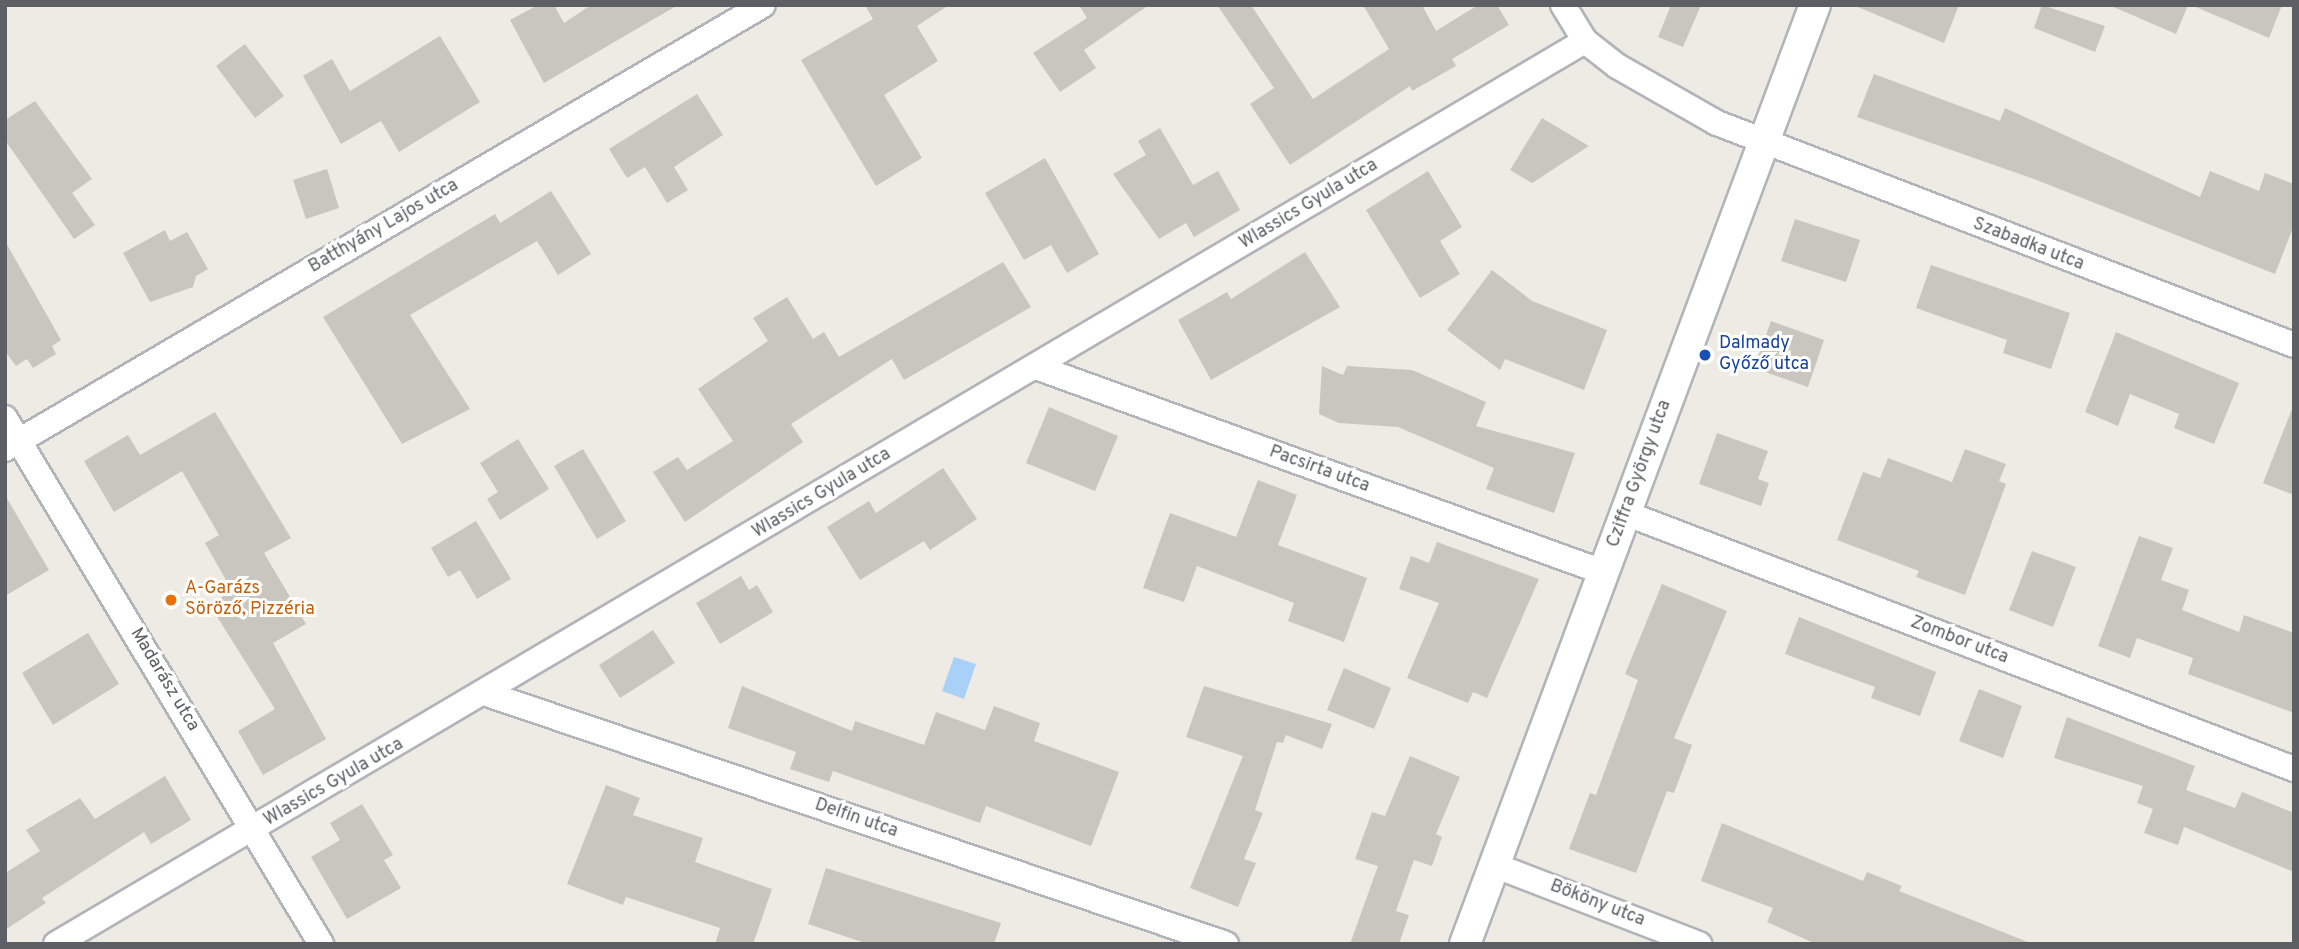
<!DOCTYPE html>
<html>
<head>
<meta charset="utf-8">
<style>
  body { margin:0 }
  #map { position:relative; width:2299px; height:949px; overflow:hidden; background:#edebe4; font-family:Overpass,sans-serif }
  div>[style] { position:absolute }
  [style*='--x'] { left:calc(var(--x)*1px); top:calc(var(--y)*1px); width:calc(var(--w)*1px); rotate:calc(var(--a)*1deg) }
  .water>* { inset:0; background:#a9d1f8 }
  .building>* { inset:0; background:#c9c6c0 }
  .roads { filter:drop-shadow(2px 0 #b1b4b8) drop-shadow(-2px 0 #b1b4b8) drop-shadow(0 2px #b1b4b8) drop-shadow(0 -2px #b1b4b8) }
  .minor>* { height:24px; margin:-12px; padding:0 12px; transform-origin:12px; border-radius:12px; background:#fff }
  .tertiary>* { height:30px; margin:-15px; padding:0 15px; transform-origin:15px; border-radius:15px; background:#fff }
  .dots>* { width:19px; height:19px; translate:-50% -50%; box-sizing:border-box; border:4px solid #fff; border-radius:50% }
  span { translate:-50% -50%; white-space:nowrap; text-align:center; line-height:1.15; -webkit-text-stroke:6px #fff; paint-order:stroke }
  .street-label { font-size:18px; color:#5c5f63 }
  .transit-label { font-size:18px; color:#164399 }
  .left { translate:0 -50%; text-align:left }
  .food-label { font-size:18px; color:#c56008 }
  .frame { position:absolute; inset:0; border:7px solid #5c5f63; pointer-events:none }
</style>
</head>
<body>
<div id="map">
  <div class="water">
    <i style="clip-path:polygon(954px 657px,976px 664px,964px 699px,942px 691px)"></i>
  </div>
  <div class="building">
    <i style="clip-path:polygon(538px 5px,554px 5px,564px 23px,591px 5px,678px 5px,544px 83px,510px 20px)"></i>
    <i style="clip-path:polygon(865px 5px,949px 5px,917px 26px,938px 61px,884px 95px,922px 158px,876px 186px,801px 60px,873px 19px)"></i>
    <i style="clip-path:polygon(1079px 5px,1149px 5px,1084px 50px,1096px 68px,1060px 92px,1033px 53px,1087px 18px)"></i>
    <i style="clip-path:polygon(1217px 5px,1251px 5px,1313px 99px,1389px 49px,1363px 5px,1422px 5px,1436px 31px,1478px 5px,1497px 5px,1509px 25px,1452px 59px,1456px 66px,1412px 91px,1410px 86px,1290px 165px,1250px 104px,1274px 88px)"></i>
    <i style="clip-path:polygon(1671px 5px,1701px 5px,1683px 47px,1658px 37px)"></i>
    <i style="clip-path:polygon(1853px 5px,1959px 5px,1944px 43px)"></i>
    <i style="clip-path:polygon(2042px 5px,2105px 26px,2095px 52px,2034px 28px)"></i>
    <i style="clip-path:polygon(2109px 5px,2188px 5px,2176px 34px)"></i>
    <i style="clip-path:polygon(2191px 5px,2282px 5px,2269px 38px)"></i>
    <i style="clip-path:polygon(440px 36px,480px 102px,399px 152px,381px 121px,341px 144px,303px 76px,332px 59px,350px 91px)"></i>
    <i style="clip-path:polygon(245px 44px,284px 96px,255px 118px,216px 66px)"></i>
    <i style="clip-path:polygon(1874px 74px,2000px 121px,2005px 108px,2200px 197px,2210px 171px,2259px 191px,2265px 173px,2294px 184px,2294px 225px,2275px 274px,2034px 179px,1857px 117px)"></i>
    <i style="clip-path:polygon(697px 94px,723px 135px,674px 167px,688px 190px,667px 203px,645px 167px,627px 178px,609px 149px)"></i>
    <i style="clip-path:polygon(35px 101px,92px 179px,72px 193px,95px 225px,74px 239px,5px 140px,5px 120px)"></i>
    <i style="clip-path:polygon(1542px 118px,1589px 146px,1532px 183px,1510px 170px)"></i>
    <i style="clip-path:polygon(1160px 128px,1193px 185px,1218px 171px,1240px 210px,1194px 237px,1186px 223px,1159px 239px,1113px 174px,1146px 155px,1138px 141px)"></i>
    <i style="clip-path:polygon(1045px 158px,1099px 254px,1067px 273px,1051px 245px,1024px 260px,985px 193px)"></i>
    <i style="clip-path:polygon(327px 169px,339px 208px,306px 219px,293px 180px)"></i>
    <i style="clip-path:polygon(1428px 171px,1462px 227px,1440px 241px,1460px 274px,1420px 298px,1366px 210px)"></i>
    <i style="clip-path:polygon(551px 191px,591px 254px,558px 275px,537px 241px,410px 315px,470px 409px,402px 444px,323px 317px,495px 214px,500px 223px)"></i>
    <i style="clip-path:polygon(1795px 219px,1860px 240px,1846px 282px,1781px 261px)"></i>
    <i style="clip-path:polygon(165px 230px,170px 241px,187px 232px,208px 269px,196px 276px,193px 287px,150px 302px,123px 253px)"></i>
    <i style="clip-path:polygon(5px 241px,61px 340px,52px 346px,56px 354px,33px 368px,27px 359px,16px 366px,5px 351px)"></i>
    <i style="clip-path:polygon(1305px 252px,1340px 307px,1211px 380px,1178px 320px,1227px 292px,1231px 299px)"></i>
    <i style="clip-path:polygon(1003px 262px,1031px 307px,904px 380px,892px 359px,791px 424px,803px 442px,685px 522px,653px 472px,678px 457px,687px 470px,733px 441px,698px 389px,768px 341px,753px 318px,787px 297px,813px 339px,824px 332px,839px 357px)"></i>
    <i style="clip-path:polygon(1931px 265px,2070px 313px,2051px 369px,2003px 353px,2007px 340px,1916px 308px)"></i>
    <i style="clip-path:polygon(1492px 270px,1532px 301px,1607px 330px,1584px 390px,1505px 359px,1500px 370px,1447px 330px)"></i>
    <i style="clip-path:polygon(1771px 321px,1824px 340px,1808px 387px,1754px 368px)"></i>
    <i style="clip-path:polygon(2116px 332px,2239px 383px,2214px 444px,2174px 428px,2179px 414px,2130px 394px,2118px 426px,2085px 412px)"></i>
    <i style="clip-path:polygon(1322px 366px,1343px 375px,1347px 366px,1412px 370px,1486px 402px,1476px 426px,1575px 453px,1554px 513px,1486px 489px,1494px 468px,1398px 427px,1339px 423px,1319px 414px)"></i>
    <i style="clip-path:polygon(1049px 407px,1118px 436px,1095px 491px,1026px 463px)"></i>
    <i style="clip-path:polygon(2292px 409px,2294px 409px,2294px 495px,2263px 483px)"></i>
    <i style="clip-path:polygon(215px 412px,291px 538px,264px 553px,306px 624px,273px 643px,326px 739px,263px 775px,238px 731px,275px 709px,211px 607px,231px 589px,205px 543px,219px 535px,182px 471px,114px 512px,84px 461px,128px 435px,140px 455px)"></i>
    <i style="clip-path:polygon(1717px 433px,1768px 451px,1758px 479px,1769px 483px,1761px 506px,1699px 484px)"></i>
    <i style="clip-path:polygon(518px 439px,549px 489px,500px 520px,487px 499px,498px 492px,480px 463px)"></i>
    <i style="clip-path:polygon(583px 449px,626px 521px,597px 539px,554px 466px)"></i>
    <i style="clip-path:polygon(1965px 449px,2006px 464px,1999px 481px,2006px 484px,1965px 595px,1916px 577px,1919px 571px,1837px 540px,1863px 472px,1880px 478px,1888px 458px,1952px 482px)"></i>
    <i style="clip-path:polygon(943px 468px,977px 519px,930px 550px,924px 541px,860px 580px,827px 527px,869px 501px,876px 513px)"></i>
    <i style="clip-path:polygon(1258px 480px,1297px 495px,1278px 545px,1367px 578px,1344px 642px,1288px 621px,1294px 603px,1197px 566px,1184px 602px,1143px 588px,1170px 513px,1236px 537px)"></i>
    <i style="clip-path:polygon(5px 495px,49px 570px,5px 596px)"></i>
    <i style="clip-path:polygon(476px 521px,511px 579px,477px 599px,460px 570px,448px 577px,431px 548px)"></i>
    <i style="clip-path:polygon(2139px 536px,2173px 548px,2161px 580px,2189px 590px,2182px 610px,2239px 632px,2244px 615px,2294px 633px,2294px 713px,2188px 674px,2193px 658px,2137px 638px,2130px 658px,2098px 646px)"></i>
    <i style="clip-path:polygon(1437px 542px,1539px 579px,1487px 698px,1473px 692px,1468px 703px,1407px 678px,1439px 603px,1399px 589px,1411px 556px,1429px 563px)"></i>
    <i style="clip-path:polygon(2032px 551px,2076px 567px,2053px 627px,2009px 610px)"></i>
    <i style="clip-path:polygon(741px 576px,749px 590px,757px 585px,773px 612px,720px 644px,696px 603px)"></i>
    <i style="clip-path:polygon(1662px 584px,1727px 611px,1674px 738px,1692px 745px,1674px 793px,1667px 791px,1636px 873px,1569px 849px,1590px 793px,1596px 795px,1638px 680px,1625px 674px)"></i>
    <i style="clip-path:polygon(1799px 617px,1936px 672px,1920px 716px,1871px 698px,1875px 687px,1785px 654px)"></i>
    <i style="clip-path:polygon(653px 630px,675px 663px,620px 698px,599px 665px)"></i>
    <i style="clip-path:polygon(88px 633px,119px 684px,53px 725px,22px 673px)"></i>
    <i style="clip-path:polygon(1344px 668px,1391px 688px,1374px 729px,1327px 710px)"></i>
    <i style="clip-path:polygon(742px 686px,852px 731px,855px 721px,924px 745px,936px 712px,985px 730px,994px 706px,1040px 723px,1034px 741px,1119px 772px,1091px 846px,986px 806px,980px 823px,833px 771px,829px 782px,790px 769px,796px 752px,728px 728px)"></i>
    <i style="clip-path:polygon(1204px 686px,1332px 724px,1322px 749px,1286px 735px,1283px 743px,1277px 742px,1255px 810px,1263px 813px,1244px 859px,1256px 863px,1238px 907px,1190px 888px,1243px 756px,1186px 737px)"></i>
    <i style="clip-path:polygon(1979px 689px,2022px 706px,2003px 758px,1959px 741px)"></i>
    <i style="clip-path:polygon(2067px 717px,2195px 766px,2186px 790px,2235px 808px,2242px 792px,2294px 813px,2294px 872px,2184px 827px,2178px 845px,2144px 833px,2153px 809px,2137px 803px,2143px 786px,2054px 758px)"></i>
    <i style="clip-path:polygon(1410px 756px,1460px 777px,1436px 834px,1442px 837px,1432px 866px,1414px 860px,1396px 911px,1409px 915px,1399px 944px,1350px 944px,1378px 866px,1355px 859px,1372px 812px,1385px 816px)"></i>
    <i style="clip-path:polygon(165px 776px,191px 820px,151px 844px,144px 832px,42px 898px,46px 903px,5px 930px,5px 873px,40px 851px,26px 830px,80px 798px,95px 819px)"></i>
    <i style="clip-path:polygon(606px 785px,640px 798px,633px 815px,703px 838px,695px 862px,772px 889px,753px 944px,715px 944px,720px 928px,626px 897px,623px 905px,567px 884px)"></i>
    <i style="clip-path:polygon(362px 804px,393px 855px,384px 860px,401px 888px,347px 919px,311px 857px,340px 840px,330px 823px)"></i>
    <i style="clip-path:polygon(1722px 823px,1863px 881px,1867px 872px,1902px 886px,1899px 891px,2033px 944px,1816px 944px,1767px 922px,1773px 908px,1701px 881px)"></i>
    <i style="clip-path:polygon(826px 868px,1001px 923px,994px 944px,868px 944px,808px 924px)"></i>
  </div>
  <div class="roads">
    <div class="minor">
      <i style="--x:1563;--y:5;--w:42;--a:58.6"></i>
      <i style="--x:1585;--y:41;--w:41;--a:38"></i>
      <i style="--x:1617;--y:66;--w:115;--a:29.7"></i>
      <i style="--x:1717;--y:123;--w:618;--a:21.04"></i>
      <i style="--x:1036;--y:367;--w:603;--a:19.88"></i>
      <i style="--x:5;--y:418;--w:614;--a:59"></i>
      <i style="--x:5;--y:449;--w:878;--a:-30.36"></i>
      <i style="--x:1625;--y:513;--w:716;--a:20.94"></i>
      <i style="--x:487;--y:694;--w:780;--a:18.69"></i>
      <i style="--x:1494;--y:865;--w:220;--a:21.1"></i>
      <i style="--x:56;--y:944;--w:1776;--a:-30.57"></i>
    </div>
    <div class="tertiary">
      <i style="--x:1465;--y:944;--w:1002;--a:-69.56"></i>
    </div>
  </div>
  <div class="dots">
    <i style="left:1705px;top:355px;background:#1a4fb4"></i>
    <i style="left:171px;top:600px;background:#e8710a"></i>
  </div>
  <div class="street-label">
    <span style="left:1309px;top:205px;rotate:-31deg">Wlassics Gyula utca</span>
    <span style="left:384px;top:227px;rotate:-30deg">Batthyány Lajos utca</span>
    <span style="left:2028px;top:245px;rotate:21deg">Szabadka utca</span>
    <span style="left:1319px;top:470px;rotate:20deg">Pacsirta utca</span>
    <span style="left:1640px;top:474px;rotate:-70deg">Cziffra György utca</span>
    <span style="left:822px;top:494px;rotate:-31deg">Wlassics Gyula utca</span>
    <span style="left:1959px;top:641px;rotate:21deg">Zombor utca</span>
    <span style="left:164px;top:680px;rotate:59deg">Madarász utca</span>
    <span style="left:334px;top:783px;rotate:-30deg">Wlassics Gyula utca</span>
    <span style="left:856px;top:819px;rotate:19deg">Delfin utca</span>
    <span style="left:1597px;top:904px;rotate:21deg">Bököny utca</span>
  </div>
  <div class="transit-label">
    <span class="left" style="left:1719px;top:355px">Dalmady<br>Győző utca</span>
  </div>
  <div class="food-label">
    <span class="left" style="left:185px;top:600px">A-Garázs<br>Söröző, Pizzéria</span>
  </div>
  <div class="frame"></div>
</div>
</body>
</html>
